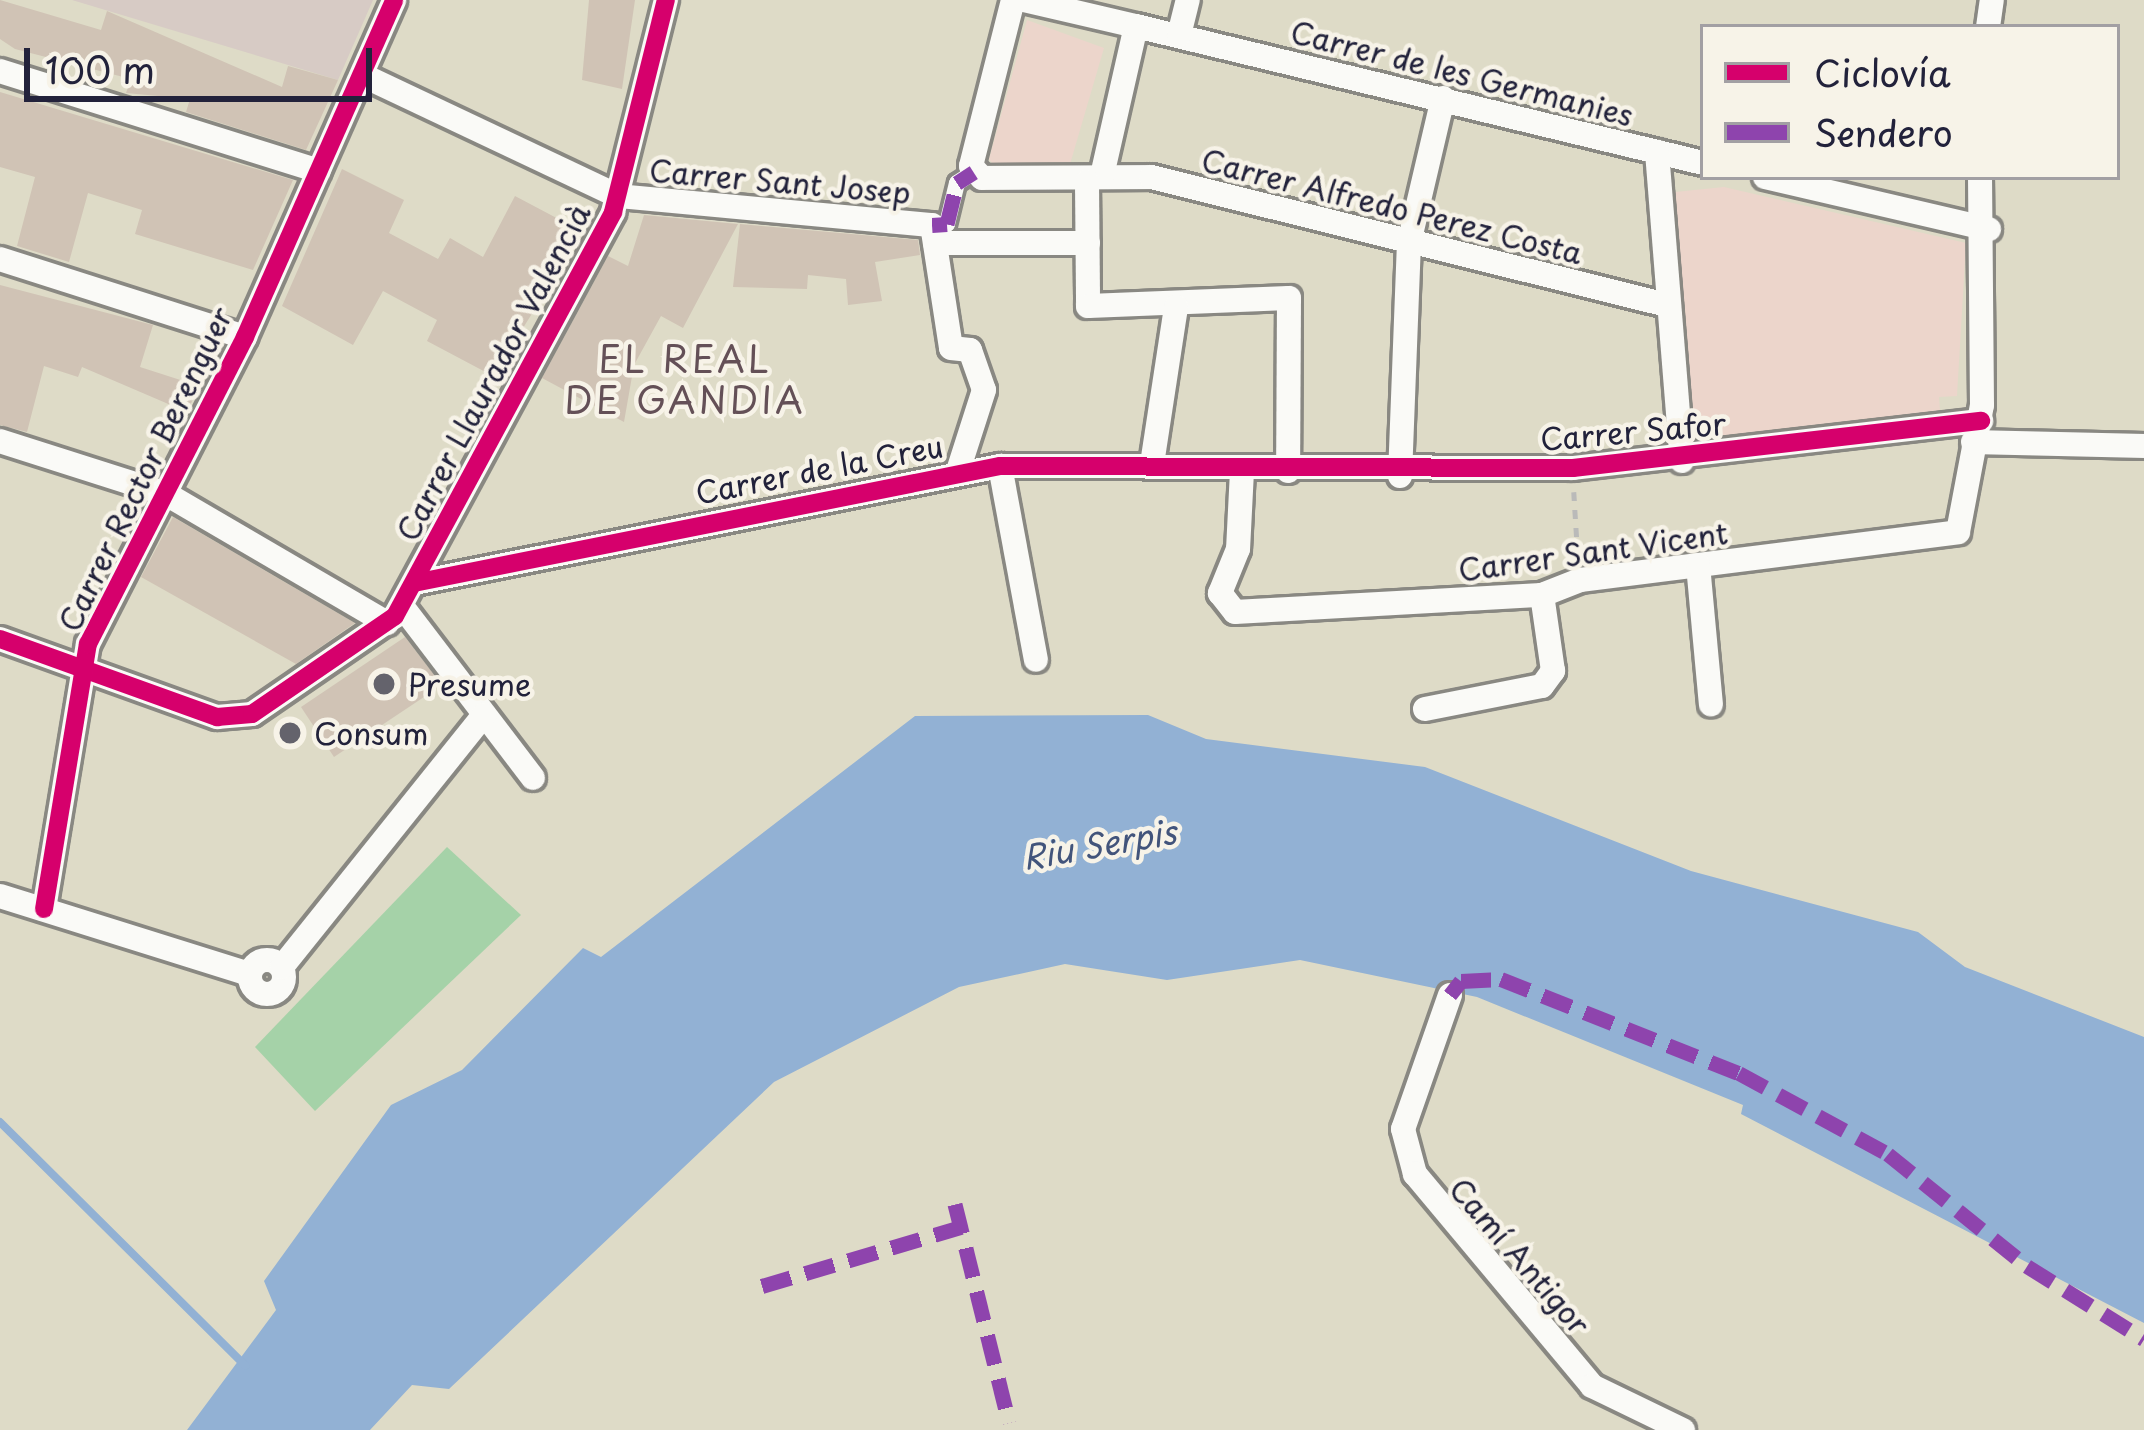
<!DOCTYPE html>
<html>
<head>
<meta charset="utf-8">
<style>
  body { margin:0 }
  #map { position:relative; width:2144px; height:1430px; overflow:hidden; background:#dedbc7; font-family:"Playpen Sans",sans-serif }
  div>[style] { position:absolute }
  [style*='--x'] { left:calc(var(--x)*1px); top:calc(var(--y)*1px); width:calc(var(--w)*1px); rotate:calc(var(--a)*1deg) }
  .built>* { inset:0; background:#ecd5cb }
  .industrial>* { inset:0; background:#d7cbc5 }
  .green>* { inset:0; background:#a5d2a8 }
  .water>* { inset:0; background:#92b1d4 }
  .stream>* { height:8px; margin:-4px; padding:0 4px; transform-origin:4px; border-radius:4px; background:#92b1d4 }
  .building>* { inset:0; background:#d0c3b5 }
  .path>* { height:4.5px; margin-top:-2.25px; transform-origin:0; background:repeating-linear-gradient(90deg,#babab9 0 9px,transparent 0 18px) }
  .roads { filter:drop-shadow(3px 0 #898882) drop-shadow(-3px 0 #898882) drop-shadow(0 3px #898882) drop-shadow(0 -3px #898882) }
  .pedestrian>* { height:16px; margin:-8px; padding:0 8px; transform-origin:8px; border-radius:8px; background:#fafaf7 }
  .minor>* { height:24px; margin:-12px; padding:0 12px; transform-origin:12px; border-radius:12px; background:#fafaf7 }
  .minor>.ring { margin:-12px; padding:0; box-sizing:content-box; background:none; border:24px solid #fafaf7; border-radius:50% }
  .quiet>* { height:15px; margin-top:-7.5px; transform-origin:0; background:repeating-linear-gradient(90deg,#8e44ad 0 30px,transparent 0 45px) }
  .cycleway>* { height:18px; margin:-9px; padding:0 9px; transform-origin:9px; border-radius:9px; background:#d6006c }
  .dots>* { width:33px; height:33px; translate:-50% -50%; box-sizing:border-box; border:6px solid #f7f3e8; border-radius:50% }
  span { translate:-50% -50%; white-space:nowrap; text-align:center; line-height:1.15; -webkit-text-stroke:9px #f7f3e8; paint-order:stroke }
  .street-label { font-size:30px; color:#22223b }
  .poi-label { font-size:30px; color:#22223b }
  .left { translate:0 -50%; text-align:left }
  .water-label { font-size:33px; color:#42547b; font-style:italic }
  .quarter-label { font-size:36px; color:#645057; letter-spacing:3px }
  .legend { position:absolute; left:1700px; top:24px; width:420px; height:156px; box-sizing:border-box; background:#f7f3e8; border:3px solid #a29fa3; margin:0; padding:15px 21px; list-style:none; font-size:36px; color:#22223b }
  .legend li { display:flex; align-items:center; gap:24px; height:60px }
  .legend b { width:60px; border:3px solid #a29fa3 }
  .scale { position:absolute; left:24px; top:48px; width:348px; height:54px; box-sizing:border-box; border:6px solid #22223b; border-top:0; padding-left:15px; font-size:36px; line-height:42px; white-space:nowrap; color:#22223b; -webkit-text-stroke:9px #f7f3e8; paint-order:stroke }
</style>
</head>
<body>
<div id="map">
  <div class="built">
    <i style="clip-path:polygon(1027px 20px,1104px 48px,1068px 171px,996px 169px,989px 159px)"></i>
    <i style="clip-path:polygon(1724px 187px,1966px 243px,1957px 396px,1939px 397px,1940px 411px,1695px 452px,1675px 192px)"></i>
  </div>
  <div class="industrial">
    <i style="clip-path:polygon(72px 0,373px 0,338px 80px)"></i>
  </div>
  <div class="green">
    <i style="clip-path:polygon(447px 847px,521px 915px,315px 1111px,255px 1047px)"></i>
  </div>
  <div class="water">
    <i style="clip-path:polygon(1148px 715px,1206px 739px,1425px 767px,1691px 871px,1918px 932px,1965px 967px,2144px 1037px,2144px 1323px,1741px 1114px,1743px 1105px,1477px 997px,1300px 960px,1167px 980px,1065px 964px,959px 987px,774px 1082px,449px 1389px,412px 1385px,370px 1430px,187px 1430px,276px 1310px,264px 1281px,391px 1105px,462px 1070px,583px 948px,601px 957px,915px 716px)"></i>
  </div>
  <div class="stream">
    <i style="--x:0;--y:1122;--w:346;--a:44.8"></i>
  </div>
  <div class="building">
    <i style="clip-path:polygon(0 0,101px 30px,107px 11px,282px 87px,288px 66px,338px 80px,306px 150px,186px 112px,190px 99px,126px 93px,131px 79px,15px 49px,0 39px)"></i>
    <i style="clip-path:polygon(589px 0,635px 0,622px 89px,582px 80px)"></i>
    <i style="clip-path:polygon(0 92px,293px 180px,253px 270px,135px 234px,142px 210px,88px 193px,69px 262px,17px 246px,35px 177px,0 167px)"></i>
    <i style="clip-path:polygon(342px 169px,404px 200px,389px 233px,438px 259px,450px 238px,483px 257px,515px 196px,583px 232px,493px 376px,427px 341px,437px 320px,383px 291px,353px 345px,282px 306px)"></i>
    <i style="clip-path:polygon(644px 215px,738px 224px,683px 328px,661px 316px,634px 365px,624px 422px,542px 378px,608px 256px,628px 266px)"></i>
    <i style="clip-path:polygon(740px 224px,918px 240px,920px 255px,875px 262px,882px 301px,848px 305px,846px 279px,808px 275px,807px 289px,733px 287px)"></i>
    <i style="clip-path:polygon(0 285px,153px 325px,140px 367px,199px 386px,187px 412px,82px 367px,78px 377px,44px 366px,27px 432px,0 425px)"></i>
    <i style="clip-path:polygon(173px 517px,355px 623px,296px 664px,141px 577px)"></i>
    <i style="clip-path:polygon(405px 637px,442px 685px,334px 757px,301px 707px)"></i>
  </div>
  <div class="path">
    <i style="--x:1574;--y:492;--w:66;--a:86.5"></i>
  </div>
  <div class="roads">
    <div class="pedestrian">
      <i style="--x:932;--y:225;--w:15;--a:-4"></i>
      <i style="--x:947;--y:224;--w:42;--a:-76.3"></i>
      <i style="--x:957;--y:183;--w:20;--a:-33"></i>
    </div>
    <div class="minor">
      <i style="--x:1013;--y:0;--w:171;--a:104.2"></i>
      <i style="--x:971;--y:166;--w:16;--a:47"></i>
      <i style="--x:982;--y:178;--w:169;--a:-0.3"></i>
      <i style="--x:1151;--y:177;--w:532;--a:13.93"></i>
      <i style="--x:1024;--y:0;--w:115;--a:13.1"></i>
      <i style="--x:1136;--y:26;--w:154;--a:102.8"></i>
      <i style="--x:1136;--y:26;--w:583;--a:13.58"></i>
      <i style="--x:1988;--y:27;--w:27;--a:-82"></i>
      <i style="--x:1179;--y:35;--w:36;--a:-76"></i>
      <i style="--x:0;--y:71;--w:334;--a:17.4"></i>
      <i style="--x:362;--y:75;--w:283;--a:25.3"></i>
      <i style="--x:618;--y:196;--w:315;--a:5.3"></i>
      <i style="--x:932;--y:225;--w:124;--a:81.2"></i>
      <i style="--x:951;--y:348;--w:19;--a:6"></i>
      <i style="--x:970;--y:350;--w:42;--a:70.7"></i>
      <i style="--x:984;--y:390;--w:85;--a:107.8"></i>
      <i style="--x:1657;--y:152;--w:310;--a:85.4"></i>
      <i style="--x:1765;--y:177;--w:230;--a:13.1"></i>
      <i style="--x:1087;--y:182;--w:124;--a:89.5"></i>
      <i style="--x:1088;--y:306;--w:201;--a:-2.3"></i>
      <i style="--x:1289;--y:298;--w:173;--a:90.3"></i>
      <i style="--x:935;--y:243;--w:153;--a:0"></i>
      <i style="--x:0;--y:259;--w:257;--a:17.7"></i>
      <i style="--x:0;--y:441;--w:174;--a:17.7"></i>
      <i style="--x:166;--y:494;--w:256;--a:30.3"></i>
      <i style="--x:1973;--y:442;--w:171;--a:1.3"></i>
      <i style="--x:1152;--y:464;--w:159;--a:-81.3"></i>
      <i style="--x:1000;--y:466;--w:197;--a:79.5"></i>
      <i style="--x:1242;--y:471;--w:78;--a:92.9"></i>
      <i style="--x:1238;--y:549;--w:48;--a:112.2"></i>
      <i style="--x:1220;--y:593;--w:24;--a:52"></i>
      <i style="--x:1235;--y:612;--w:307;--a:-3.2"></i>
      <i style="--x:1542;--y:595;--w:41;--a:-21.5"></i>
      <i style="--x:1580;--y:580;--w:381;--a:-7.2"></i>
      <i style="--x:1958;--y:532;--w:129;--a:-79.3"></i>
      <i style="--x:1982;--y:405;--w:228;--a:-90.5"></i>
      <i style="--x:1400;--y:476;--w:233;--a:-87.8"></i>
      <i style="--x:1409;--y:243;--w:149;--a:-76.8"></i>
      <i style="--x:1698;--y:565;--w:140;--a:84.7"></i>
      <i style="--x:414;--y:583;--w:598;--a:-11.29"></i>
      <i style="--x:1000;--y:466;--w:573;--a:0.2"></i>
      <i style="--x:1573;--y:468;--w:411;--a:-6.6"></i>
      <i style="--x:402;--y:606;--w:216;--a:52.7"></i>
      <i style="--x:0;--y:639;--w:231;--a:19.8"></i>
      <i style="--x:217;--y:717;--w:35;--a:-5"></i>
      <i style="--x:252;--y:714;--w:173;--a:-34.4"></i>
      <i style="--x:395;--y:616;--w:459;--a:-61.6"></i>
      <i style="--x:613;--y:212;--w:219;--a:-76"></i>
      <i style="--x:1425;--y:709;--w:119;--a:-11.1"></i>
      <i style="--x:1542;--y:686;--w:19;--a:-54"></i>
      <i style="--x:1553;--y:671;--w:77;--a:-98.2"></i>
      <i style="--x:0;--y:896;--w:261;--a:17.4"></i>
      <i style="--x:44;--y:909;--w:269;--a:-80.6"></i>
      <i style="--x:88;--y:644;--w:345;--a:-62.9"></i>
      <i style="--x:245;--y:337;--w:368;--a:-66.1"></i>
      <i class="ring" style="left:250px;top:960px;width:10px;height:10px"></i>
      <i style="--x:282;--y:967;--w:323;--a:-51.3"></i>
      <i style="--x:1450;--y:995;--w:142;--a:109.3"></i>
      <i style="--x:1403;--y:1129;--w:47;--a:75.1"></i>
      <i style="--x:1415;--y:1174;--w:276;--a:50.1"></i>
      <i style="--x:1592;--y:1386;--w:101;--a:25.8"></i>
    </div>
  </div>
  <div class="quiet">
    <i style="--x:932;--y:225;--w:15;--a:-4"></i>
    <i style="--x:947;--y:224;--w:42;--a:-76.3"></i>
    <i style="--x:957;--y:183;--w:20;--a:-33"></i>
    <i style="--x:1450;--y:995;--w:18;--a:-52"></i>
    <i style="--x:1461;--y:981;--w:40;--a:-2.9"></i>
    <i style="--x:1501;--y:979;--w:256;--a:21.6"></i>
    <i style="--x:1739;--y:1073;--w:170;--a:28.5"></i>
    <i style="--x:1888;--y:1154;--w:179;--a:38.9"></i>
    <i style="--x:2027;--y:1266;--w:138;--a:32"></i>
    <i style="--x:955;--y:1204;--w:225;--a:76.1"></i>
    <i style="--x:762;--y:1286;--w:208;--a:-16.5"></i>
  </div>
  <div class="cycleway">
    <i style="--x:414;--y:583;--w:598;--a:-11.29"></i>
    <i style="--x:1000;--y:466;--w:573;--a:0.2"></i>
    <i style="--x:1573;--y:468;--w:411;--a:-6.6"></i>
    <i style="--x:0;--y:639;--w:231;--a:19.8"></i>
    <i style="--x:217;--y:717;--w:35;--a:-5"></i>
    <i style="--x:252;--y:714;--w:173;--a:-34.4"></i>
    <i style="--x:395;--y:616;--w:459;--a:-61.6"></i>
    <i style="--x:613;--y:212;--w:219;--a:-76"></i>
    <i style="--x:44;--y:909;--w:269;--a:-80.6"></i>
    <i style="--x:88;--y:644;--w:345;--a:-62.9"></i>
    <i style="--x:245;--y:337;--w:368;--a:-66.1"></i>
  </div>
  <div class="dots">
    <i style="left:384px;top:684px;background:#64636c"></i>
    <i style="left:290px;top:733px;background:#64636c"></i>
  </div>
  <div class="street-label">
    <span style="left:1462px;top:73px;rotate:14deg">Carrer de les Germanies</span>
    <span style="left:780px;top:181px;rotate:5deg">Carrer Sant Josep</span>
    <span style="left:1392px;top:206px;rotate:14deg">Carrer Alfredo Perez Costa</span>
    <span style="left:493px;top:372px;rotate:-62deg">Carrer Llaurador Valencià</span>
    <span style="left:1633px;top:431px;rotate:-5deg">Carrer Safor</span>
    <span style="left:145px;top:469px;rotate:-64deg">Carrer Rector Berenguer</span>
    <span style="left:819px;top:469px;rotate:-11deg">Carrer de la Creu</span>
    <span style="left:1593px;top:551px;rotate:-8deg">Carrer Sant Vicent</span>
    <span style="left:1520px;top:1256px;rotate:49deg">Camí Antigor</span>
  </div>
  <div class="poi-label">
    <span class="left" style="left:408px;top:684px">Presume</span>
    <span class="left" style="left:314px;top:733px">Consum</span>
  </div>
  <div class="water-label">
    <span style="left:1099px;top:844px;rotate:-10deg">Riu Serpis</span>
  </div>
  <div class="quarter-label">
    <span style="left:685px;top:379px">EL REAL<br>DE GANDIA</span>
  </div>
  <ul class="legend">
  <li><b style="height:15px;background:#d6006c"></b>Ciclovía</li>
  <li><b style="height:15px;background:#8e44ad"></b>Sendero</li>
  </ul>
  <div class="scale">100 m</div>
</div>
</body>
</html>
